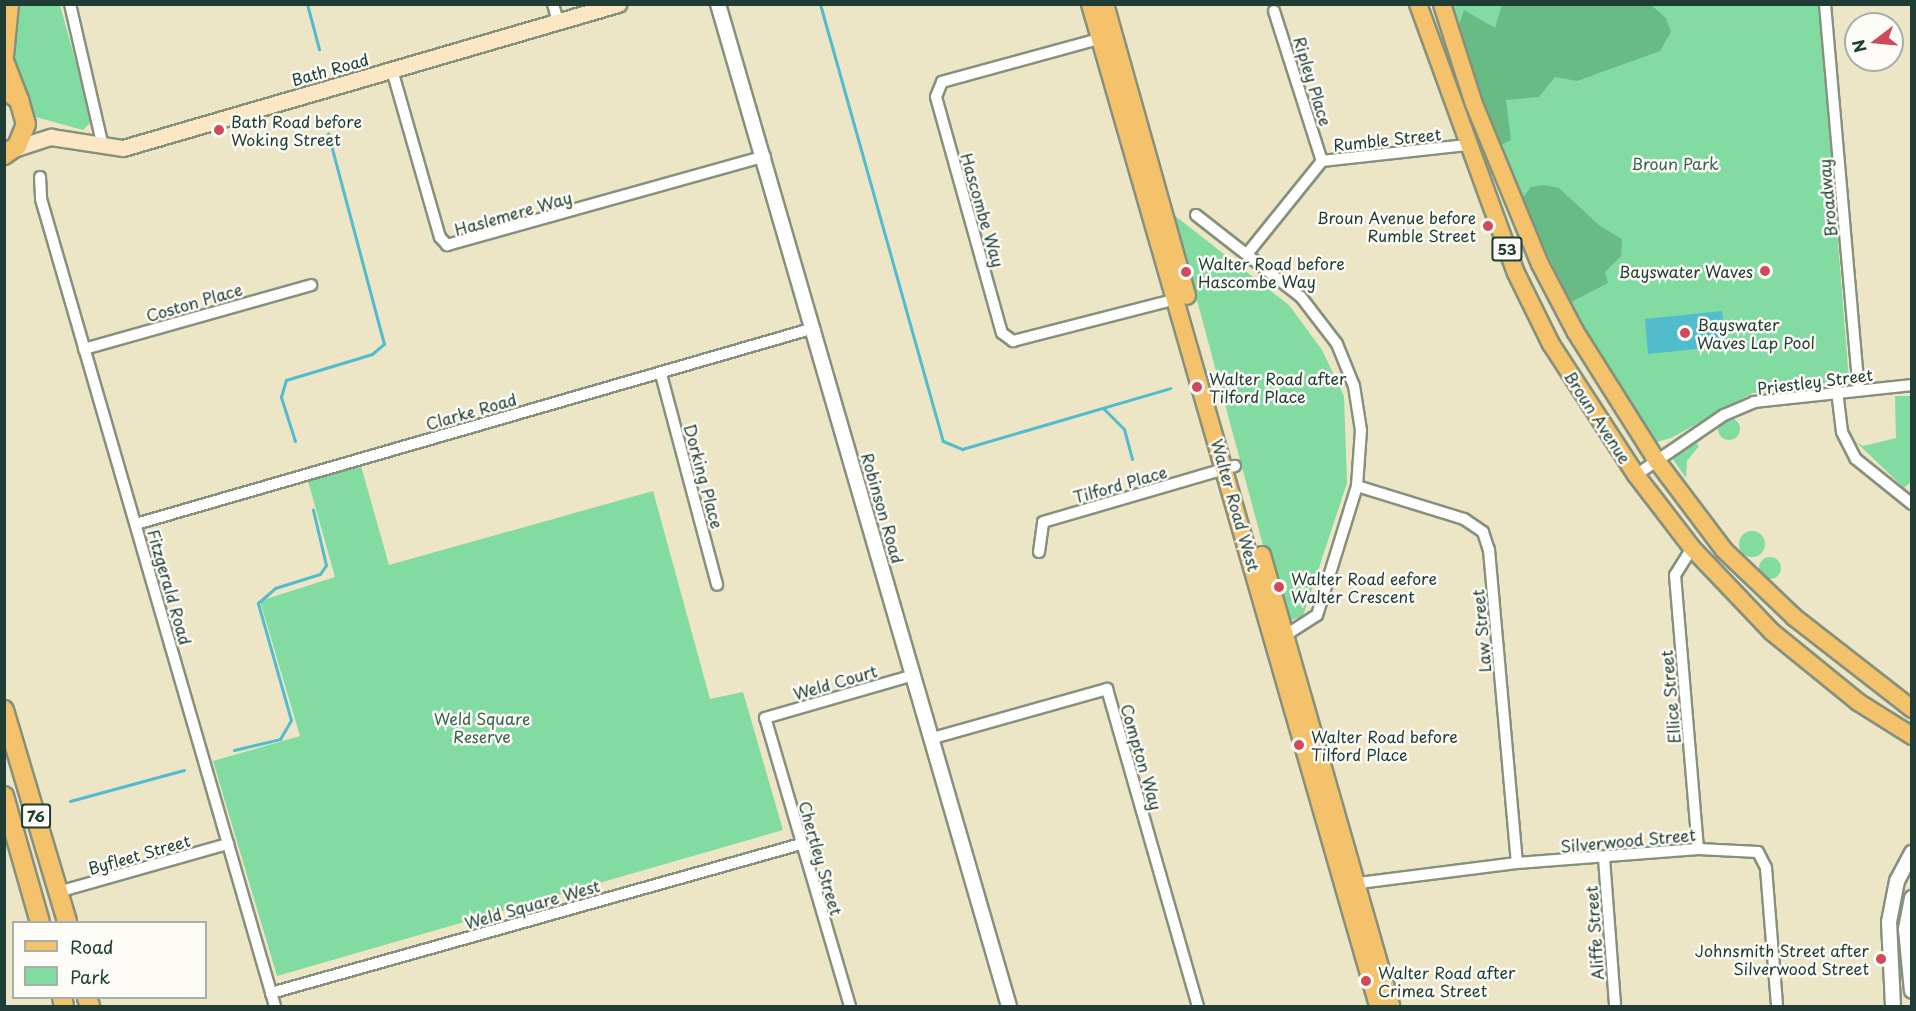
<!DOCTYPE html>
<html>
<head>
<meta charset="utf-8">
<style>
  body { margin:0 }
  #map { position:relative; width:1916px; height:1011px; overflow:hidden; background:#ece5c6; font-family:"Playpen Sans",sans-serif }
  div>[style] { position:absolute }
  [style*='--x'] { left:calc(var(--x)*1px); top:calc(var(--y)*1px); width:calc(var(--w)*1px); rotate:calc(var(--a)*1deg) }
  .green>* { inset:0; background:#82dba0 }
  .round { border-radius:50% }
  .forest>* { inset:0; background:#69bb86 }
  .water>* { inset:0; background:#51bccd }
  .stream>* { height:3px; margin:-1.5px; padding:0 1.5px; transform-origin:1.5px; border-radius:1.5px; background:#51bccd }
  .roads { filter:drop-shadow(2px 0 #86917d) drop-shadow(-2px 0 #86917d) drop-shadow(0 2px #86917d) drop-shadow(0 -2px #86917d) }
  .minor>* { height:10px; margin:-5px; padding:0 5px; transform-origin:5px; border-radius:5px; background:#fff }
  .tertiary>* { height:14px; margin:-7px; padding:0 7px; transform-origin:7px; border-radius:7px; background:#fff }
  .secondary>* { height:15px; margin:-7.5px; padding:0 7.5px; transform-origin:7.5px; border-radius:7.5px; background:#fbe7c3 }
  .primary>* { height:16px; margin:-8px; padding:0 8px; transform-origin:8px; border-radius:8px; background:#f4c26a }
  .trunk>* { height:18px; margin:-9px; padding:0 9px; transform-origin:9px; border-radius:9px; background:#f4c26a }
  .dots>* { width:16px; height:16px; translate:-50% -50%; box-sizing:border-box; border:3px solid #fdfcf7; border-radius:50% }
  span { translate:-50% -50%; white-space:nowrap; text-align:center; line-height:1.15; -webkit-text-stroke:5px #fdfcf7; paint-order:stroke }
  .shield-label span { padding:2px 4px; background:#fdfcf7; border:2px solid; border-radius:4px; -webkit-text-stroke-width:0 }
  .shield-label { font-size:15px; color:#1f3d34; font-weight:700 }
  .street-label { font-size:16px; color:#1f3d34 }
  .poi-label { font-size:16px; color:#1f3d34 }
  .left { translate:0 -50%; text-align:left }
  .right { translate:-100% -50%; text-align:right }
  .park-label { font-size:16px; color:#38644f }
  .frame { position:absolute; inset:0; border:6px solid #1f3d34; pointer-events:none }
  .legend { position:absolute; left:12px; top:921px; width:195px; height:78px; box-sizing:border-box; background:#fdfcf7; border:2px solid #a4b0a9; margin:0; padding:8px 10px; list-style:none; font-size:18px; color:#1f3d34 }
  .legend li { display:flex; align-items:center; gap:12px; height:30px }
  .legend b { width:30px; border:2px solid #a4b0a9 }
  .north { position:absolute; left:1844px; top:12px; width:60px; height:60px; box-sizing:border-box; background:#fdfcf7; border:2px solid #a4b0a9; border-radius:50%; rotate:254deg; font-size:16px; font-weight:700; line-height:24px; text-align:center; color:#1f3d34 }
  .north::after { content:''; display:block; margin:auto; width:21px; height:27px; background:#d1495b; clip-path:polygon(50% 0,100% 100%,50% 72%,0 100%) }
</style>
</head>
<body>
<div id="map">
  <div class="green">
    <i style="clip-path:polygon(9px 5px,60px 5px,92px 121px,83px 130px,14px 111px,7px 103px)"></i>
    <i style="clip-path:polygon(1447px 5px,1819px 5px,1849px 380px,1753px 393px,1671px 438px,1657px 442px,1644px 436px,1573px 318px,1537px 239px)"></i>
    <i style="clip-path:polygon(1174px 215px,1289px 305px,1322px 350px,1344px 396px,1347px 483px,1303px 616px,1284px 623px)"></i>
    <i style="clip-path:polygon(1895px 396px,1911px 396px,1911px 482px,1904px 488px,1855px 441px,1863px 446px,1896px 438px)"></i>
    <i class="round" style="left:1718px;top:418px;width:22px;height:22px"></i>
    <i style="clip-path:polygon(1692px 438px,1699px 446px,1687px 461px,1686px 478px,1672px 458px)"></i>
    <i style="clip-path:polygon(361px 466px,389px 565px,653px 491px,710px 699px,743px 692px,783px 830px,277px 976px,213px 761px,300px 736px,260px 601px,335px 577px,308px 481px)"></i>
    <i class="round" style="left:1739px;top:531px;width:26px;height:26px"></i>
    <i class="round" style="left:1759px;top:557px;width:22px;height:22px"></i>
  </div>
  <div class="forest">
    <i style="clip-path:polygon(1650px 4px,1666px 18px,1671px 32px,1660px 51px,1577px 81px,1555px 77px,1539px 97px,1506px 100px,1511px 140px,1499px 146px,1457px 31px,1464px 10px,1495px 28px,1502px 5px)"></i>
    <i style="clip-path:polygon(1544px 185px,1559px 188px,1600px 226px,1622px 239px,1621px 256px,1605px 272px,1608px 283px,1571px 302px,1521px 200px,1531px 187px)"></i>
  </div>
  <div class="water">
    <i style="clip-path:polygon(1722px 311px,1726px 346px,1648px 354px,1645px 319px)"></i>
  </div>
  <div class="stream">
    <i style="--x:307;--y:4;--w:47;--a:75.1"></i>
    <i style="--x:820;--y:4;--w:454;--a:74.3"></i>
    <i style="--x:943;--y:441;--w:21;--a:23"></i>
    <i style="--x:962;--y:449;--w:217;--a:-16.3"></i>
    <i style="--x:1103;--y:408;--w:30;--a:45"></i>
    <i style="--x:1124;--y:429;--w:31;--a:75"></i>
    <i style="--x:295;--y:441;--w:46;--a:-107.7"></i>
    <i style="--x:281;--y:397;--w:18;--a:-74"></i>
    <i style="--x:286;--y:380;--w:90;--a:-16.8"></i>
    <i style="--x:372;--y:354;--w:16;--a:-40"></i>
    <i style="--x:384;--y:344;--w:218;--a:-104.9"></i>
    <i style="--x:234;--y:750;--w:47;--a:-13.4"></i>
    <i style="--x:280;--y:739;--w:22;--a:-60"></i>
    <i style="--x:291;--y:720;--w:122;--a:-105.8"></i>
    <i style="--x:258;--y:603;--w:23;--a:-41"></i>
    <i style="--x:275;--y:588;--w:47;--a:-17.3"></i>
    <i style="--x:320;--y:574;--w:11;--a:-56"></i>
    <i style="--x:326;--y:565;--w:57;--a:-103.3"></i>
    <i style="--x:70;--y:801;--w:118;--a:-15.2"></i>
  </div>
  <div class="roads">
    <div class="minor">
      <i style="--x:70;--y:4;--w:147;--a:77"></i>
      <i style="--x:553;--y:4;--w:19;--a:74"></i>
      <i style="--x:1825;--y:4;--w:386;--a:85"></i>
      <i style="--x:1274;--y:11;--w:157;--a:72.3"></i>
      <i style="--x:1106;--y:37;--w:170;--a:164.7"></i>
      <i style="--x:942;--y:82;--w:16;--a:112"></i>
      <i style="--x:936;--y:97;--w:245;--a:74.4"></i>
      <i style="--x:1002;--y:333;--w:14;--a:36"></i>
      <i style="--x:1013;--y:341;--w:173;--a:-14.4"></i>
      <i style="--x:392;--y:70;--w:174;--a:74"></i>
      <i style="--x:440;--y:237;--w:11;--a:49"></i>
      <i style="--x:447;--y:245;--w:330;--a:-15.6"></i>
      <i style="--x:40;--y:177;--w:22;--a:87"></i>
      <i style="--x:41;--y:199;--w:840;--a:73.83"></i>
      <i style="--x:1196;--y:215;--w:133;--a:38"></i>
      <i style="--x:1301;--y:297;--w:59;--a:52.5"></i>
      <i style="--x:1337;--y:344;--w:45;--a:68"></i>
      <i style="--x:1354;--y:386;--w:45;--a:81"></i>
      <i style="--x:1361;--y:430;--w:56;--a:94.1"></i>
      <i style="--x:1357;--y:486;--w:135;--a:107.2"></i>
      <i style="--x:1317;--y:615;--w:43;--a:147.4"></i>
      <i style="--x:1247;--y:254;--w:119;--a:-51.1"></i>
      <i style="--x:1322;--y:161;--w:145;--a:-6.3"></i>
      <i style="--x:84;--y:349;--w:236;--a:-15.7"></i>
      <i style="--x:661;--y:374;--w:218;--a:75.1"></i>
      <i style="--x:1837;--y:391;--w:41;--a:83"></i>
      <i style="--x:1842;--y:432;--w:30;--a:63"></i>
      <i style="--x:1856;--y:459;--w:72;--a:38.8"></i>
      <i style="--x:1636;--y:475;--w:107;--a:-34.3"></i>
      <i style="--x:1724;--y:415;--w:33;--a:-23"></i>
      <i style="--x:1754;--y:402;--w:159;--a:-6.1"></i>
      <i style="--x:1357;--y:486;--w:112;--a:17.1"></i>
      <i style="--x:1464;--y:519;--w:23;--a:34"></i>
      <i style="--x:1483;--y:532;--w:19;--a:72"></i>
      <i style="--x:1489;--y:550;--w:314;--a:84.9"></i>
      <i style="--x:136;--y:524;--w:706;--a:-16.12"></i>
      <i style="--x:1692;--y:548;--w:32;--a:122"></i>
      <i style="--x:1675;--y:575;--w:275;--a:85.2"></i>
      <i style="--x:1039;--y:552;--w:30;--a:-82"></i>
      <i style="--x:1043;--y:522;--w:200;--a:-16.3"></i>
      <i style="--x:933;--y:738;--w:181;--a:-15.7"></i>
      <i style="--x:1107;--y:689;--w:330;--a:74"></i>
      <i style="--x:1604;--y:858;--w:148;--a:85.7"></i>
      <i style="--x:1351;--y:884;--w:167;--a:-7.2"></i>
      <i style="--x:1517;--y:863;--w:182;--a:-4.4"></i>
      <i style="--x:1698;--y:849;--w:60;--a:2.9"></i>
      <i style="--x:1758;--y:852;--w:18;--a:63"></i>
      <i style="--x:1766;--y:868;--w:138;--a:85.4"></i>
      <i style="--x:58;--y:892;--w:177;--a:-15.8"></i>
      <i style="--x:271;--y:993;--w:551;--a:-15.7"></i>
      <i style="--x:850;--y:1006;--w:300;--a:-106.4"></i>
      <i style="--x:765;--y:718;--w:155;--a:-16.1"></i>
    </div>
    <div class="tertiary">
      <i style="--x:718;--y:4;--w:1043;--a:73.81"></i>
      <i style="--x:1912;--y:898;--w:32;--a:101"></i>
      <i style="--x:1906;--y:929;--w:62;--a:84.5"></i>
      <i style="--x:1893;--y:1006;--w:84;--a:-92.7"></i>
      <i style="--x:1889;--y:922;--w:42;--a:-79"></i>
      <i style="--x:1897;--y:881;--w:32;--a:-62"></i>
    </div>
    <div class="secondary">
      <i style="--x:13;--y:149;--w:40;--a:-18"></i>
      <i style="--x:51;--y:137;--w:73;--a:8.7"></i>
      <i style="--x:123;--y:148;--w:516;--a:-16.22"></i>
    </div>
    <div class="primary">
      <i style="--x:1090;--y:4;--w:1043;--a:73.96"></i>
      <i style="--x:1105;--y:4;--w:303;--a:74.3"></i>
      <i style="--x:1418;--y:4;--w:286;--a:70"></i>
      <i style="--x:1516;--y:273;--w:79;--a:63.8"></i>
      <i style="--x:1551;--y:344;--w:156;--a:57"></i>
      <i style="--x:1636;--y:475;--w:92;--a:52.5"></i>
      <i style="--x:1692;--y:548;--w:116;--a:46.4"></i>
      <i style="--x:1772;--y:632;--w:111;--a:39.1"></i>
      <i style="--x:1858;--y:702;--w:64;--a:32.2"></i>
      <i style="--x:1442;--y:4;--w:105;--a:72.3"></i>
      <i style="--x:1474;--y:104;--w:173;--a:67.6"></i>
      <i style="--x:1540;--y:264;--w:76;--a:62.4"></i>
      <i style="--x:1575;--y:331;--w:154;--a:57.8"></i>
      <i style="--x:1657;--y:461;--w:111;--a:53"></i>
      <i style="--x:1724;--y:550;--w:97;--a:43.7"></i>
      <i style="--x:1794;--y:617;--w:150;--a:37.9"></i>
      <i style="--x:1262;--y:555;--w:469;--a:74"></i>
    </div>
    <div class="trunk">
      <i style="--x:4;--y:56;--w:52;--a:-84.5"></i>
      <i style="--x:4;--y:61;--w:40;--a:69"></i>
      <i style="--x:4;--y:89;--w:19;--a:36"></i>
      <i style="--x:19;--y:100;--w:25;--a:74"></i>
      <i style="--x:26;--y:124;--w:24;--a:112"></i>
      <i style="--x:17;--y:146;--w:16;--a:145"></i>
      <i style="--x:4;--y:710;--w:221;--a:73.4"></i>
      <i style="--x:4;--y:796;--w:131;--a:74.1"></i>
      <i style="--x:62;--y:998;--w:8;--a:76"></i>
      <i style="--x:87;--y:998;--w:9;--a:69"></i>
    </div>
  </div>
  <div class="dots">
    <i style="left:219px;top:130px;background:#d1495b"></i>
    <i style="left:1488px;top:226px;background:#d1495b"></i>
    <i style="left:1765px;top:271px;background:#d1495b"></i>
    <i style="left:1186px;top:272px;background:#d1495b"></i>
    <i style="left:1685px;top:333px;background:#d1495b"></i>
    <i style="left:1197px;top:387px;background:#d1495b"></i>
    <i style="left:1279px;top:587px;background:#d1495b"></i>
    <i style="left:1299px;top:745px;background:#d1495b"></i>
    <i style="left:1881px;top:959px;background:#d1495b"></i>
    <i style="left:1366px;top:981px;background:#d1495b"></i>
  </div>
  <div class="shield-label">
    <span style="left:1507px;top:249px">53</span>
    <span style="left:36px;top:816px">76</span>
  </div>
  <div class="street-label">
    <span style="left:330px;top:69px;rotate:-16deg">Bath Road</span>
    <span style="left:1313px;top:81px;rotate:73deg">Ripley Place</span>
    <span style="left:1387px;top:139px;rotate:-6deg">Rumble Street</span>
    <span style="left:1827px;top:198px;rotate:-95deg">Broadway</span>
    <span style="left:983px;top:210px;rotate:74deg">Hascombe Way</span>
    <span style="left:513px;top:213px;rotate:-16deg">Haslemere Way</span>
    <span style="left:194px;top:302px;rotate:-16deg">Coston Place</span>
    <span style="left:1815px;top:381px;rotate:-7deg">Priestley Street</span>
    <span style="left:471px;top:411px;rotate:-16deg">Clarke Road</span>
    <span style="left:1598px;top:417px;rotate:57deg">Broun Avenue</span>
    <span style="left:704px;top:476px;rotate:75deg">Dorking Place</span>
    <span style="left:1120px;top:484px;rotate:-16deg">Tilford Place</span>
    <span style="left:1236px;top:505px;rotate:74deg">Walter Road West</span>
    <span style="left:883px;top:508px;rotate:74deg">Robinson Road</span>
    <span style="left:170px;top:587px;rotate:74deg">Fitzgerald Road</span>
    <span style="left:1481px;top:631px;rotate:-95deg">Law Street</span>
    <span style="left:835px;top:682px;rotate:-16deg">Weld Court</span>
    <span style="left:1670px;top:697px;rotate:-95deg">Ellice Street</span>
    <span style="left:1142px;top:757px;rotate:74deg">Compton Way</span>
    <span style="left:1628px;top:840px;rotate:-5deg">Silverwood Street</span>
    <span style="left:139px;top:854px;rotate:-16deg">Byfleet Street</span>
    <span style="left:821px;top:858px;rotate:74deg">Chertley Street</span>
    <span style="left:532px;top:904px;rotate:-16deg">Weld Square West</span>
    <span style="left:1594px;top:933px;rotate:-94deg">Aliffe Street</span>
  </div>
  <div class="poi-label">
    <span class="left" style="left:231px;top:130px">Bath Road before<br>Woking Street</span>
    <span class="right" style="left:1476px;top:226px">Broun Avenue before<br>Rumble Street</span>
    <span class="left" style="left:1198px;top:272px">Walter Road before<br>Hascombe Way</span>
    <span class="right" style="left:1753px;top:271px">Bayswater Waves</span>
    <span class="left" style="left:1697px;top:333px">Bayswater<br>Waves Lap Pool</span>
    <span class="left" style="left:1209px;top:387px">Walter Road after<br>Tilford Place</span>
    <span class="left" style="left:1291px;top:587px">Walter Road eefore<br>Walter Crescent</span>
    <span class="left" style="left:1311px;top:745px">Walter Road before<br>Tilford Place</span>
    <span class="right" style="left:1869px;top:959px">Johnsmith Street after<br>Silverwood Street</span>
    <span class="left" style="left:1378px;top:981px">Walter Road after<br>Crimea Street</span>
  </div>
  <div class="park-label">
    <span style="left:1675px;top:163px">Broun Park</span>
    <span style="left:482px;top:727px">Weld Square<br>Reserve</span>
  </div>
  <div class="frame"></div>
  <ul class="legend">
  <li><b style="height:8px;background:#f4c26a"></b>Road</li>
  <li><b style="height:16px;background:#82dba0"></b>Park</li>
  </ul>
  <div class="north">N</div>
</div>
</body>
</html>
